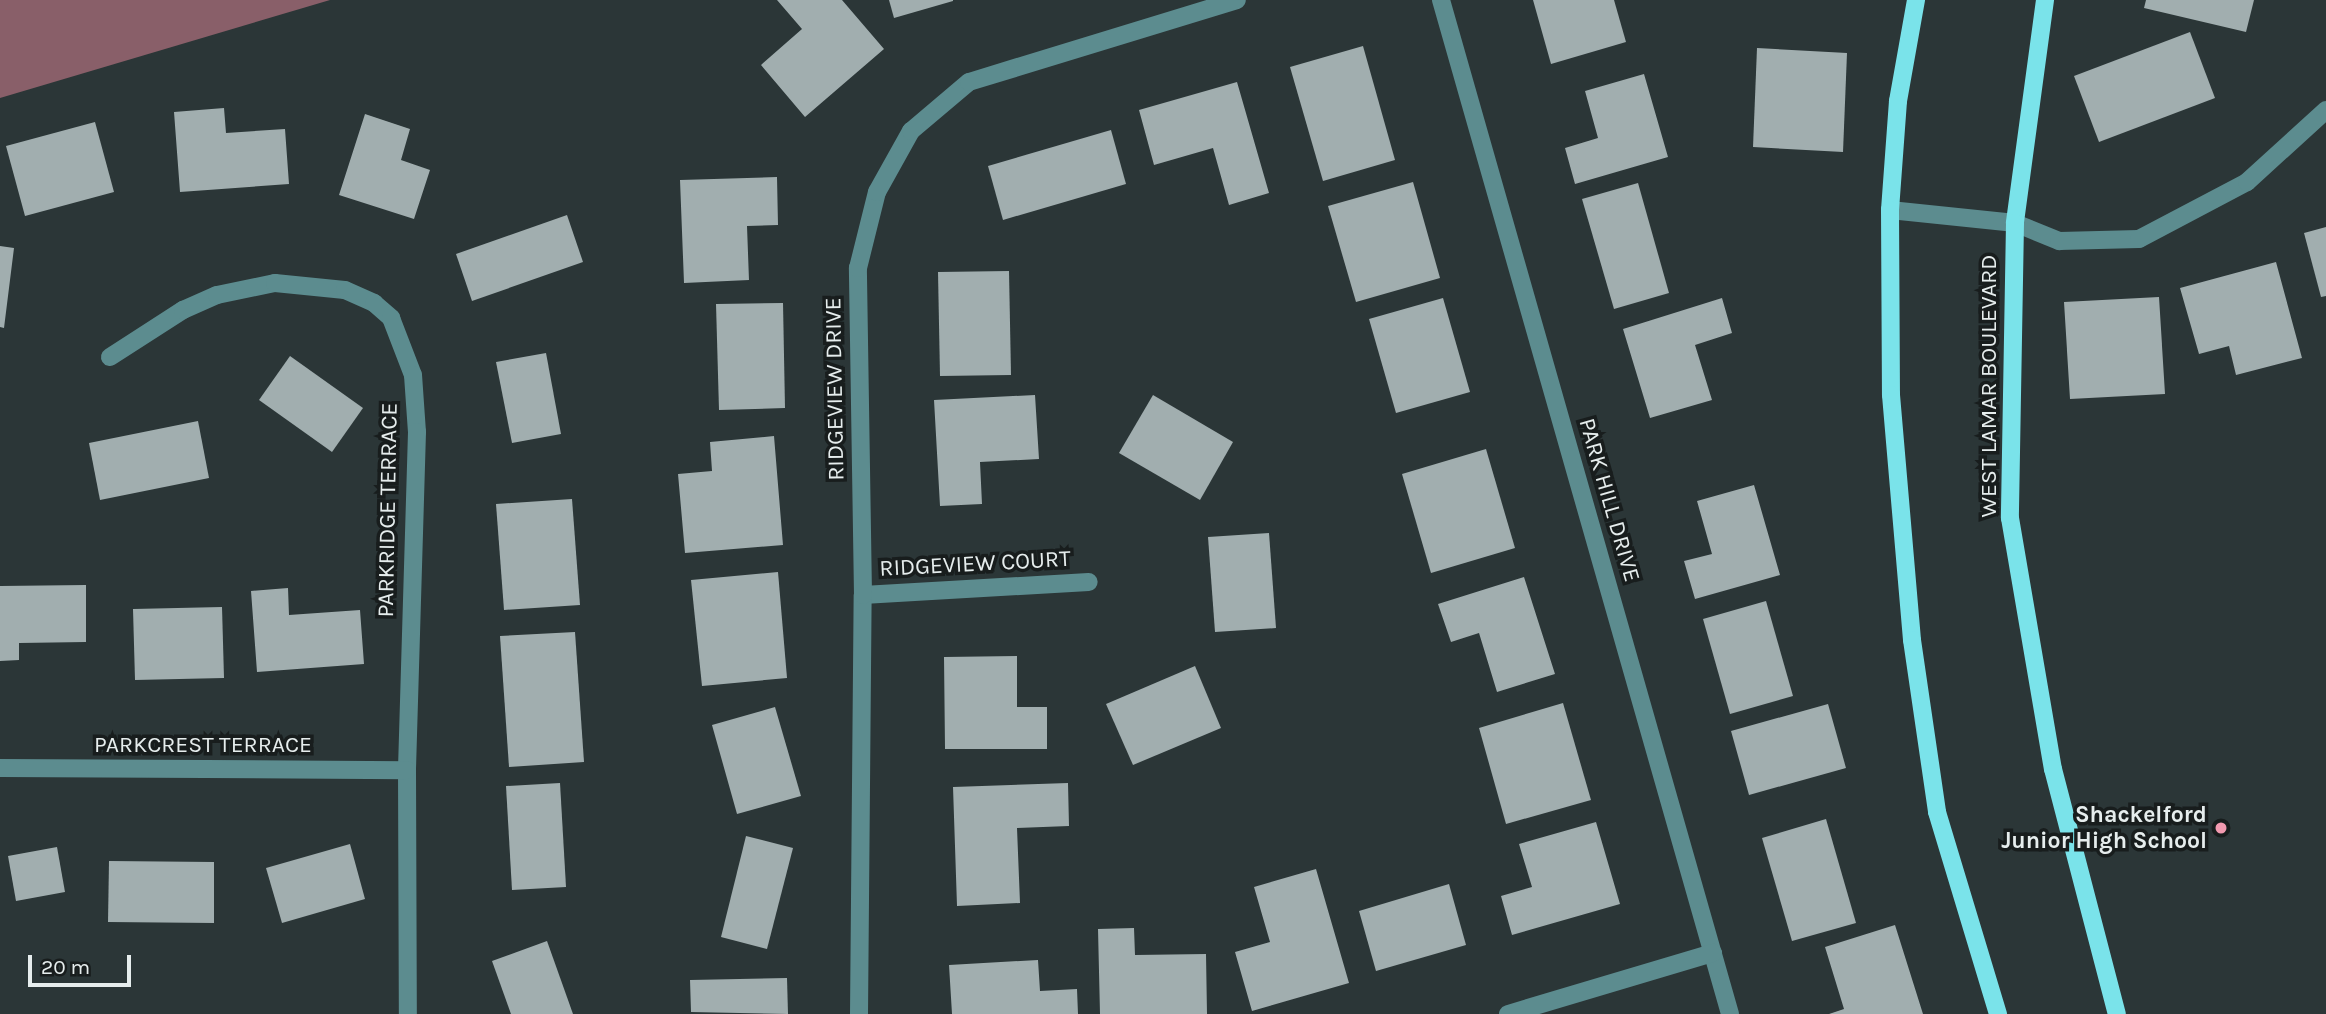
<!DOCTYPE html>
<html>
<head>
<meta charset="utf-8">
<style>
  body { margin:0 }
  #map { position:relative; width:2326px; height:1014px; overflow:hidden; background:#2b3637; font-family:Karla,sans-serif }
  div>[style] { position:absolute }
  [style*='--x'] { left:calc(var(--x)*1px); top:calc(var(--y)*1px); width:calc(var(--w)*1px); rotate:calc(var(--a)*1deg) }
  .forest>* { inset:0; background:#895f69 }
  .building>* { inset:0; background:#a1aeaf }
  .minor>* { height:18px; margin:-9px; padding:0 9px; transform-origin:9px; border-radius:9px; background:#5c8c8f }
  .major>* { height:18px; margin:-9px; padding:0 9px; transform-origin:9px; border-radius:9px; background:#7ae3ea }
  .dots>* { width:19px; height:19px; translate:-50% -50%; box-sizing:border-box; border:4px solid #181d1d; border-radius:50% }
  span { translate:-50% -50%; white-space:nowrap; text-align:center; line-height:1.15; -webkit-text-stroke:7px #181d1d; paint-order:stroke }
  .street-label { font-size:23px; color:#e6eded }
  .poi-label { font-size:23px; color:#e6eded; font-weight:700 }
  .right { translate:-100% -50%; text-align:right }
  .scale { position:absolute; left:28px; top:955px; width:103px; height:32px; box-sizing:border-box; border:4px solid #e6eded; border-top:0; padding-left:9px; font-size:21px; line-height:24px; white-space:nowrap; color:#e6eded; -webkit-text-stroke:5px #181d1d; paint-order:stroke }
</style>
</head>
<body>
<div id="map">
  <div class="forest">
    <i style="clip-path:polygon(0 0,330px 0,0 98px)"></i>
  </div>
  <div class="building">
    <i style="clip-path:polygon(777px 0,842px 0,884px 49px,805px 117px,761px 65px,802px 29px)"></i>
    <i style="clip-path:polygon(889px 0,953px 0,953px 1px,894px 18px)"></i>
    <i style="clip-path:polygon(1533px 0,1614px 0,1626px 42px,1551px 64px)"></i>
    <i style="clip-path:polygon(2146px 0,2254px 0,2246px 32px,2144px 8px)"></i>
    <i style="clip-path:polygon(2190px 32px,2215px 98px,2099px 142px,2074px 76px)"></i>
    <i style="clip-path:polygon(1363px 46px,1395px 160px,1323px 181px,1290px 67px)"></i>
    <i style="clip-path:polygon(1757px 48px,1847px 53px,1843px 152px,1753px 147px)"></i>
    <i style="clip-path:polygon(1644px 74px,1668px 157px,1575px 184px,1565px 148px,1598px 138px,1585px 91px)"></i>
    <i style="clip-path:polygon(1237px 82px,1269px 193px,1229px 205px,1213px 148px,1154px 165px,1139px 110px)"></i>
    <i style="clip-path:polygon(224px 108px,226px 133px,285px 129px,289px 184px,180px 192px,174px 112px)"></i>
    <i style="clip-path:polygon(365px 114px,410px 129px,401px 160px,430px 170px,414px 219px,339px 195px)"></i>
    <i style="clip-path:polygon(95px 122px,114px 192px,25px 216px,6px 146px)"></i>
    <i style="clip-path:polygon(1111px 130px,1126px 184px,1003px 220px,988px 166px)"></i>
    <i style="clip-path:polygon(777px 177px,778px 225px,747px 226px,749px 280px,684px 283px,680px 180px)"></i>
    <i style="clip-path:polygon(1413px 182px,1440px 278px,1356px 302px,1328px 206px)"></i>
    <i style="clip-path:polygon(1638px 183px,1669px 293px,1614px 309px,1582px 199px)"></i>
    <i style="clip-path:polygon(567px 215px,583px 262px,472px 301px,456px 254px)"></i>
    <i style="clip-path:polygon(2326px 227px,2326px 296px,2321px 297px,2304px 233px)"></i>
    <i style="clip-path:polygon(0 246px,14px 248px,4px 328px,0 327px)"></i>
    <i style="clip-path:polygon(2276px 262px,2302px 358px,2236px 375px,2229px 346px,2199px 354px,2180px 288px)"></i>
    <i style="clip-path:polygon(1009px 271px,1011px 375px,940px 376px,938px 272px)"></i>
    <i style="clip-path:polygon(2159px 297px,2165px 394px,2070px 399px,2064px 302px)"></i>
    <i style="clip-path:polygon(1443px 298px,1470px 392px,1396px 413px,1369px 319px)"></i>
    <i style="clip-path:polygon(1722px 298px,1732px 333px,1695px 345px,1712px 400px,1650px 418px,1623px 329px)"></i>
    <i style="clip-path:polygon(783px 303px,785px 408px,719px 410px,716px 304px)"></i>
    <i style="clip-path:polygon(546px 353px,561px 434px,512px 443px,496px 362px)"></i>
    <i style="clip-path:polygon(290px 356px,363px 408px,332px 452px,259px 400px)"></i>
    <i style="clip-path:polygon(1035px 395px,1039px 459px,980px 462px,982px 504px,940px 506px,934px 400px)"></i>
    <i style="clip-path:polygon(1153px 395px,1233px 442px,1200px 500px,1119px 453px)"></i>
    <i style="clip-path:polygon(198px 421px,209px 478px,100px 500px,89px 443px)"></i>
    <i style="clip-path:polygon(774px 436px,783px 545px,685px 553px,678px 474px,712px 471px,710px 442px)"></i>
    <i style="clip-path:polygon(1486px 449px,1515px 548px,1431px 573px,1402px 474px)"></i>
    <i style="clip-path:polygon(1754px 485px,1780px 575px,1695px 599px,1684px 561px,1712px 554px,1697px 501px)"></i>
    <i style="clip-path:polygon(572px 499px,580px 605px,504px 610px,496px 504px)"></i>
    <i style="clip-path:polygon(1269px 533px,1276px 628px,1215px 632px,1208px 537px)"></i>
    <i style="clip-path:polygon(778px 572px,787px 678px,702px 686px,691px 580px)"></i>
    <i style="clip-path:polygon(1524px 577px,1555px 674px,1497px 692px,1479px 633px,1451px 642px,1438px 604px)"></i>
    <i style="clip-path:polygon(86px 585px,86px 642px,19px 643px,19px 660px,0 661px,0 586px)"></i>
    <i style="clip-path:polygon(288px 588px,289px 615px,360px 610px,364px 664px,257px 672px,251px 591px)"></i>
    <i style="clip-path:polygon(1766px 601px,1793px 696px,1730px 714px,1703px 619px)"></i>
    <i style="clip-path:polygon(222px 607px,224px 678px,135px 680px,133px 609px)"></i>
    <i style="clip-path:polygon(575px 632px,584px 762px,509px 767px,500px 636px)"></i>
    <i style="clip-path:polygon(1017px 656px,1017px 707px,1047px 707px,1047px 749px,945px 749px,944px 657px)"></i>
    <i style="clip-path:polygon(1195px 666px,1221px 728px,1133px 765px,1106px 704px)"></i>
    <i style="clip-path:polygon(1563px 703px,1591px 800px,1506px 824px,1479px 728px)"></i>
    <i style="clip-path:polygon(1828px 704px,1846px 768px,1749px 795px,1731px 731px)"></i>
    <i style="clip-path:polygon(775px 707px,801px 796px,737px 814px,712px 725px)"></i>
    <i style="clip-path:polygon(560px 783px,566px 887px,512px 890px,506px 786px)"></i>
    <i style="clip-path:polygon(1068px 783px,1069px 826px,1017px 828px,1020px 903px,957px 906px,953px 787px)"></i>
    <i style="clip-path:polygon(1826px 819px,1856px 923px,1792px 941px,1762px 838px)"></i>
    <i style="clip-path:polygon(1596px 822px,1620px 904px,1512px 935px,1501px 896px,1532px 887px,1519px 844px)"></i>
    <i style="clip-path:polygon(746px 836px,793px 848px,767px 949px,721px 937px)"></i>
    <i style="clip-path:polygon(350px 844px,365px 899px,282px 923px,266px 868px)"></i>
    <i style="clip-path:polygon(57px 847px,65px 892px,16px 901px,8px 856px)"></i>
    <i style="clip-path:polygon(109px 861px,214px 862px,214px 923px,108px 922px)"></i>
    <i style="clip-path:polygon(1316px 869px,1349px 983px,1252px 1011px,1235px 952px,1270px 942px,1254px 887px)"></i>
    <i style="clip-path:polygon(1449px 884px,1466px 945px,1376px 971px,1359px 911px)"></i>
    <i style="clip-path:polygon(1895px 925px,1923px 1014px,1829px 1014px,1844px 1009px,1825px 947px)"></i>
    <i style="clip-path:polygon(1134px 928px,1135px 955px,1206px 954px,1207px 1014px,1100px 1014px,1098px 929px)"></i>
    <i style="clip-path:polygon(547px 941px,573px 1014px,511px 1014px,492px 961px)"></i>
    <i style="clip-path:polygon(1038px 960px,1040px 991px,1077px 989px,1078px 1014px,952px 1014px,949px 965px)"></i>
    <i style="clip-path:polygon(787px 978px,788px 1014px,691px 1012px,690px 980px)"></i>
  </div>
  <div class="minor">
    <i style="--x:1441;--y:0;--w:1054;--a:74.09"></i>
    <i style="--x:1890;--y:210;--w:126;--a:5.9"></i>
    <i style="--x:2015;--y:223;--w:48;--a:22.2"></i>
    <i style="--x:2059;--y:241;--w:80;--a:-1.4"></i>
    <i style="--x:2139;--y:239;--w:122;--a:-27.8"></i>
    <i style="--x:2247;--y:182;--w:107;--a:-42.3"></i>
    <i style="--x:110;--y:357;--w:87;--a:-32.8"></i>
    <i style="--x:183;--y:310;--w:37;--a:-24"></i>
    <i style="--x:217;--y:295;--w:59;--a:-11.7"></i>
    <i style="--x:275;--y:283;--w:70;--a:5.7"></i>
    <i style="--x:345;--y:290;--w:32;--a:24"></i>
    <i style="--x:374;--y:303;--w:23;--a:41"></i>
    <i style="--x:391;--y:318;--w:61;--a:68.9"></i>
    <i style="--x:413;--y:375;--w:57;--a:86"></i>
    <i style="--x:417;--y:432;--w:338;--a:91.7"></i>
    <i style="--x:407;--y:770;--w:244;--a:89.8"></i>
    <i style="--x:863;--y:595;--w:226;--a:-3.3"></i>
    <i style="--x:0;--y:768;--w:407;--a:0.3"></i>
    <i style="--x:859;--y:1014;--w:419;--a:-89.5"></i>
    <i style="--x:863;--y:595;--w:327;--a:-90.9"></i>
    <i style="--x:858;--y:268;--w:78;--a:-76"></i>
    <i style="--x:877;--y:192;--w:70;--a:-60.9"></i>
    <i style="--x:911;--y:131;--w:76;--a:-40.2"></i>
    <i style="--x:969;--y:82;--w:280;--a:-17"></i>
    <i style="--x:1508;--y:1014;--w:214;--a:-16.6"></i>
  </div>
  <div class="major">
    <i style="--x:1916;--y:0;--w:103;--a:100.1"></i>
    <i style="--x:1898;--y:101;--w:109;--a:94.2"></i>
    <i style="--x:1890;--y:210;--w:185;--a:89.7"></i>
    <i style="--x:1891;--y:395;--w:246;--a:85.1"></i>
    <i style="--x:1912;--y:640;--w:174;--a:81.7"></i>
    <i style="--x:1937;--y:812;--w:211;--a:73.2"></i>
    <i style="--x:2045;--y:0;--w:225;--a:97.7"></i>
    <i style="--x:2015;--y:223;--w:295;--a:91"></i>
    <i style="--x:2010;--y:518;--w:255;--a:80.3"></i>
    <i style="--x:2053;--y:769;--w:253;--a:75.4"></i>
  </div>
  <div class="dots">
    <i style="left:2221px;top:828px;background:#f29ab0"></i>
  </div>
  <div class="street-label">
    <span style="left:1989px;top:386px;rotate:-90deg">WEST LAMAR BOULEVARD</span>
    <span style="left:835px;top:389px;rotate:-91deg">RIDGEVIEW DRIVE</span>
    <span style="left:1609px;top:500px;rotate:74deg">PARK HILL DRIVE</span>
    <span style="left:388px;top:510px;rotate:-89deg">PARKRIDGE TERRACE</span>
    <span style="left:975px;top:564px;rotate:-3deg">RIDGEVIEW COURT</span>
    <span style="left:203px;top:745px">PARKCREST TERRACE</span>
  </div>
  <div class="poi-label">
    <span class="right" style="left:2207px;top:828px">Shackelford<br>Junior High School</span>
  </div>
  <div class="scale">20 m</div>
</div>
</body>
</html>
